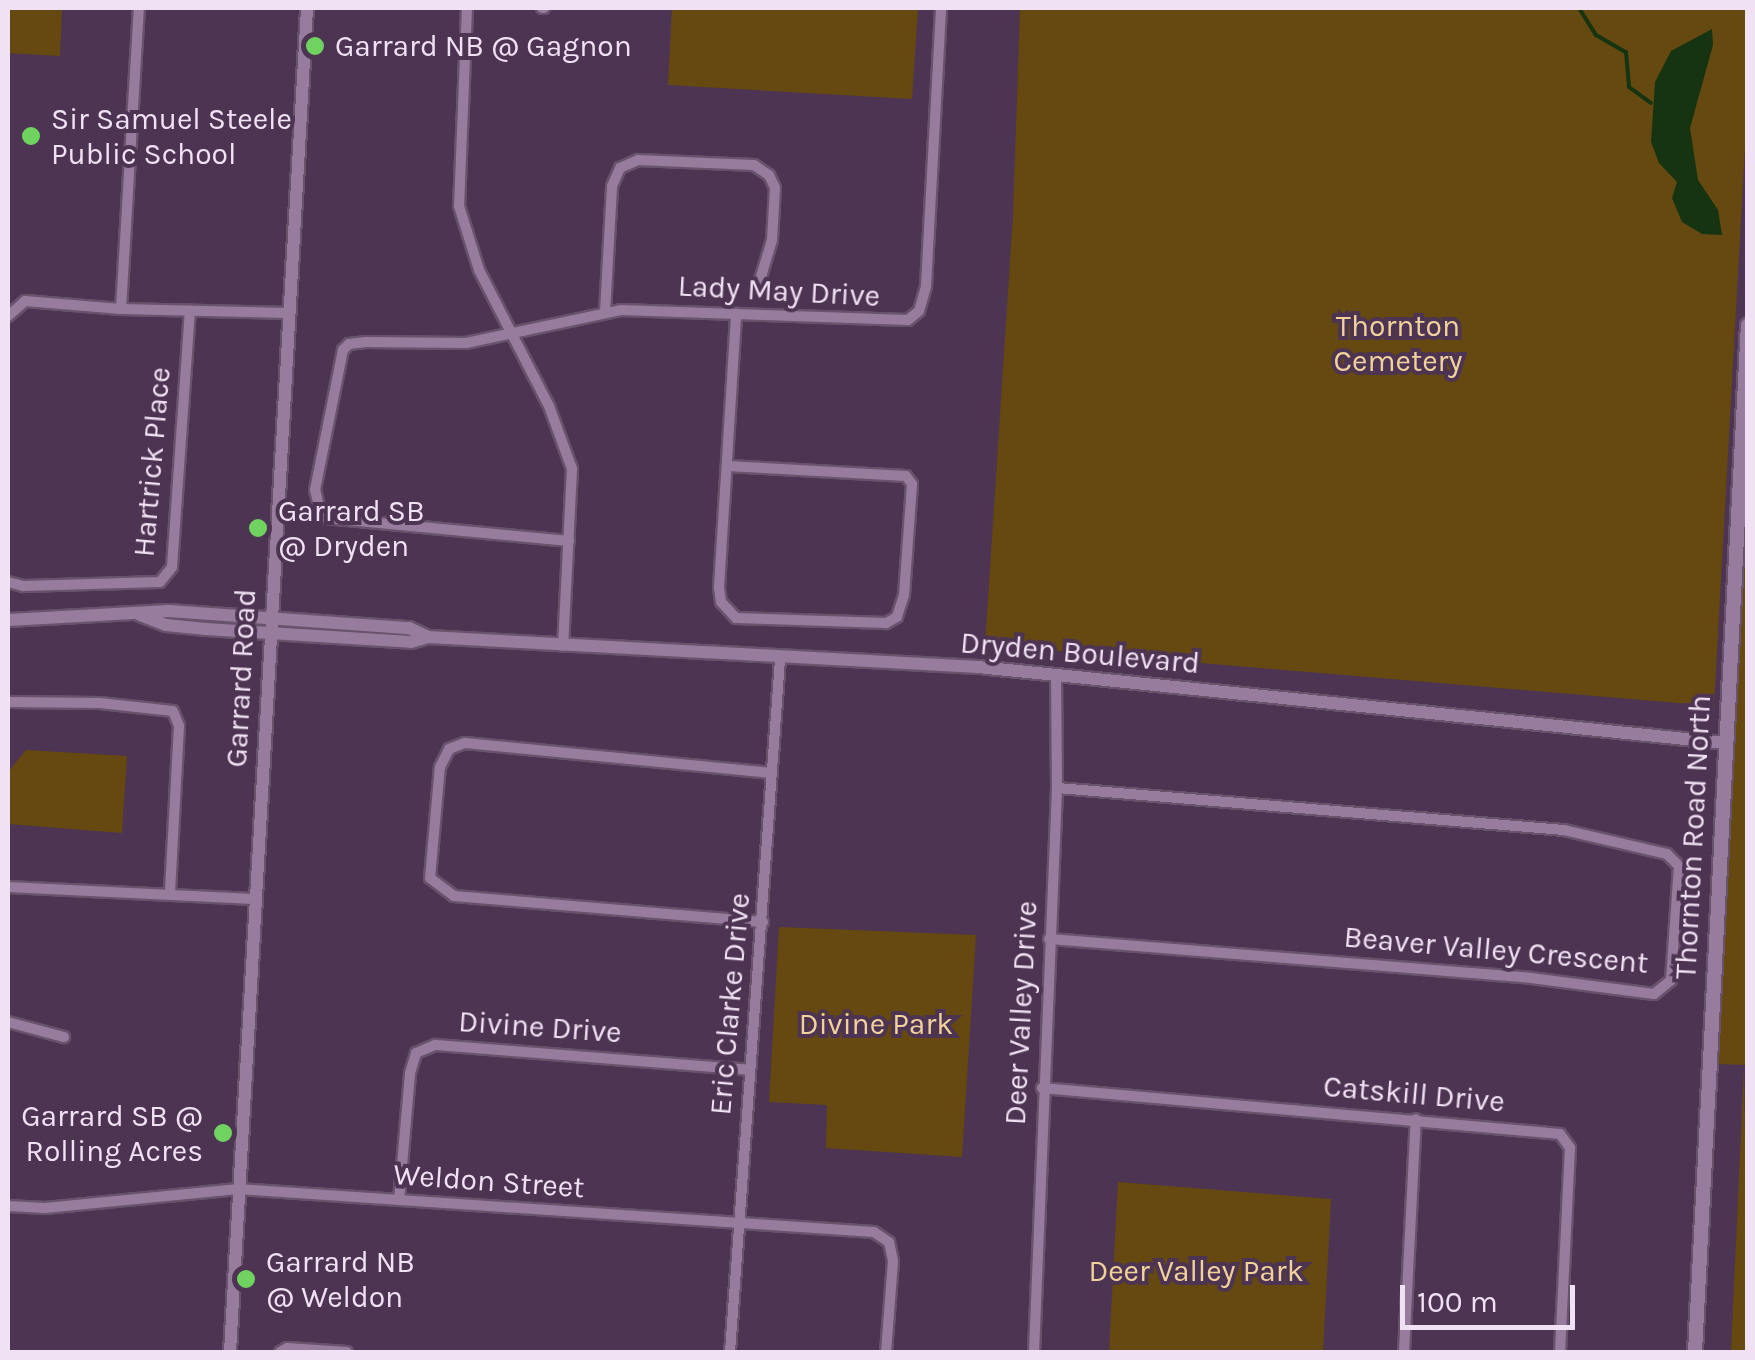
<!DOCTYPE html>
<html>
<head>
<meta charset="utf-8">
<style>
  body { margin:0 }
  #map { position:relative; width:1755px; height:1360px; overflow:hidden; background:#4d3452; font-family:Karla,sans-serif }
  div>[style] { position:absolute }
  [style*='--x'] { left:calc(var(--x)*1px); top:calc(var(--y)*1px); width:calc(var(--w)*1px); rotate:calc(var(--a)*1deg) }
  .green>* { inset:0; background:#654910 }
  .water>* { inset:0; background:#163411 }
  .stream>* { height:4px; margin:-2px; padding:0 2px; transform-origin:2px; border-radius:2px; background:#163411 }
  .roads { filter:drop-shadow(2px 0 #68526c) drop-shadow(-2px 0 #68526c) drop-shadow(0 2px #68526c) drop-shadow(0 -2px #68526c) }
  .minor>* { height:10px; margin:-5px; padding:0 5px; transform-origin:5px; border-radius:5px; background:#987c9e }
  .tertiary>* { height:12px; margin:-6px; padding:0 6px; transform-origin:6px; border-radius:6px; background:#987c9e }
  .secondary>* { height:14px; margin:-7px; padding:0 7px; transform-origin:7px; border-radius:7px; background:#987c9e }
  .dots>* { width:28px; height:28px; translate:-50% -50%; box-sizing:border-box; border:5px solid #4d3452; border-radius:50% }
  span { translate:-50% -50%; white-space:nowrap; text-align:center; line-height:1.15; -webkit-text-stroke:8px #4d3452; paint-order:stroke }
  .poi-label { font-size:30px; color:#f1e1f4 }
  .left { translate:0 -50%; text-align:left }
  .right { translate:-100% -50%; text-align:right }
  .street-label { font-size:30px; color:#f1e1f4 }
  .park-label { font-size:30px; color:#f2d29b }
  .frame { position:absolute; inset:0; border:10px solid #f1e1f4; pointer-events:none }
  .scale { position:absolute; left:1400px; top:1285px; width:175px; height:45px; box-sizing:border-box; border:5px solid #f1e1f4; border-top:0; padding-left:12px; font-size:30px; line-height:35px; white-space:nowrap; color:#f1e1f4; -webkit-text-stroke:8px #4d3452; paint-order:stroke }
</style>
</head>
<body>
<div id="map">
  <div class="green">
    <i style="clip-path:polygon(8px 8px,62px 8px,60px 56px,8px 53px)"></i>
    <i style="clip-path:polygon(672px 8px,918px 8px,912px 99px,668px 85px)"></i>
    <i style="clip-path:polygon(1020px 8px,1747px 8px,1747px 111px,1714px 706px,985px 645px,1013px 215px)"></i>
    <i style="clip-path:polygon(1747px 516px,1747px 1065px,1715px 1064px)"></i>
    <i style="clip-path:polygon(26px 750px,127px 756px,122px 833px,8px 824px,9px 771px)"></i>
    <i style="clip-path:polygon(779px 927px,976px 935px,962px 1157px,826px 1148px,827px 1105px,769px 1102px)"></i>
    <i style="clip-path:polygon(1744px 1067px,1748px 1352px,1731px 1352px)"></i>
    <i style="clip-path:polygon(1118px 1182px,1331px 1199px,1323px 1352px,1109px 1352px)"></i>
  </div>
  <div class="water">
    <i style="clip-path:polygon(1712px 29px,1713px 45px,1690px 128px,1698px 180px,1718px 210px,1722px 235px,1702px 234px,1682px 222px,1672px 198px,1677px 182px,1659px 163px,1651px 142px,1655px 82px,1671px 51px)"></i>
  </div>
  <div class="stream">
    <i style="--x:1579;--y:8;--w:32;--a:58"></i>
    <i style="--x:1596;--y:35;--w:34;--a:30"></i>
    <i style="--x:1626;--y:52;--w:35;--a:85"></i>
    <i style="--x:1629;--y:87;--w:27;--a:36"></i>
  </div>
  <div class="roads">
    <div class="minor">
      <i style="--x:467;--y:8;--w:198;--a:92.3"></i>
      <i style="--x:459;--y:206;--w:67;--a:72.6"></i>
      <i style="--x:479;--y:270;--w:153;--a:62.8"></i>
      <i style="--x:549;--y:406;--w:67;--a:69.9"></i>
      <i style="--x:572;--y:469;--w:177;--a:92.9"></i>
      <i style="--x:542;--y:8;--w:2;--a:0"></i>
      <i style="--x:121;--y:309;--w:302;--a:-86.6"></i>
      <i style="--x:605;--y:312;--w:126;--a:-86.8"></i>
      <i style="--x:612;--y:186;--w:20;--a:-66"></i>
      <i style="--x:620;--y:168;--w:20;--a:-24"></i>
      <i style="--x:638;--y:160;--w:116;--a:2.5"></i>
      <i style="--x:754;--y:165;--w:18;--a:34"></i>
      <i style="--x:769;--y:175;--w:14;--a:65"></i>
      <i style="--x:775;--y:188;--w:52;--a:93.3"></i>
      <i style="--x:772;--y:240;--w:42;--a:106.7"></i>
      <i style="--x:8;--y:316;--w:23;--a:-41"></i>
      <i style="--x:25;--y:301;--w:96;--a:4.8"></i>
      <i style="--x:121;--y:309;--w:168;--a:1.4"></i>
      <i style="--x:728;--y:466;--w:178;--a:3.2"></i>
      <i style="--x:906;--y:476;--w:10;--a:53"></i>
      <i style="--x:912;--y:484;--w:111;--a:94.1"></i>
      <i style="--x:904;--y:595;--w:23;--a:108"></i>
      <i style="--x:897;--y:617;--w:13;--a:151"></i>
      <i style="--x:886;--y:623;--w:150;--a:-178.1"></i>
      <i style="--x:736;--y:618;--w:22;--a:-133"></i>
      <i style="--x:721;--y:602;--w:15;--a:-98"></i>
      <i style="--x:719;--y:587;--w:274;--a:-86.4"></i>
      <i style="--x:569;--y:541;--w:244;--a:-174.6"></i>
      <i style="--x:326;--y:518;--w:9;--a:-131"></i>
      <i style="--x:320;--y:511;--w:22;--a:-103"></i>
      <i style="--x:315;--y:490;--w:143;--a:-78.7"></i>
      <i style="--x:343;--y:350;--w:8;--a:-45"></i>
      <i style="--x:349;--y:344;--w:17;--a:-7"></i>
      <i style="--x:366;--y:342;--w:100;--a:0.6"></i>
      <i style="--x:466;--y:343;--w:158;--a:-12"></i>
      <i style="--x:621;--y:310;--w:287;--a:2"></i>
      <i style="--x:908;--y:320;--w:14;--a:-39"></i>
      <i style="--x:919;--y:311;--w:26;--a:-74"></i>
      <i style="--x:926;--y:286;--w:278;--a:-86.9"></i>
      <i style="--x:8;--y:582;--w:16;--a:15"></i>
      <i style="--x:23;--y:586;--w:137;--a:-1.7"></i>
      <i style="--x:160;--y:582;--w:19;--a:-51"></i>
      <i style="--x:172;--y:567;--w:257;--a:-86"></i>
      <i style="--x:8;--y:702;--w:92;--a:0.6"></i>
      <i style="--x:100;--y:703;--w:73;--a:6.3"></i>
      <i style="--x:173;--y:711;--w:16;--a:68"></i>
      <i style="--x:179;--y:726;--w:166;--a:93.1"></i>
      <i style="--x:8;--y:887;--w:246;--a:2.8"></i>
      <i style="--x:763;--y:922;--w:310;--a:-175.2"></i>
      <i style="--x:454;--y:896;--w:30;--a:-143"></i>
      <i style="--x:430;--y:878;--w:111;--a:-84.9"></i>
      <i style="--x:440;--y:767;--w:20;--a:-63"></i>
      <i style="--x:449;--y:749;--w:17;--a:-21"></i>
      <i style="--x:465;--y:743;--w:306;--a:5.6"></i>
      <i style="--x:1049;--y:939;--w:484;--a:4.6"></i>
      <i style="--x:1531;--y:978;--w:124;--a:7.4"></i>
      <i style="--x:1654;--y:994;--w:22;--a:-39"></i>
      <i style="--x:1671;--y:980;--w:114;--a:-86"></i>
      <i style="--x:1679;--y:866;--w:17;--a:-135"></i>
      <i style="--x:1667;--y:854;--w:106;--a:-166.9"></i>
      <i style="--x:1564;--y:830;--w:509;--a:-175.26"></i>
      <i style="--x:8;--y:1022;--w:58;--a:15"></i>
      <i style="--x:1042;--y:1088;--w:520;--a:5.07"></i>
      <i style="--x:1560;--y:1134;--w:17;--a:54"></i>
      <i style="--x:1570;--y:1148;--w:204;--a:92.8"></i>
      <i style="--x:399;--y:1200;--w:127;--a:-85"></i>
      <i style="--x:410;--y:1073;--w:21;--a:-73"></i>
      <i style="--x:416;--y:1053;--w:21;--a:-23"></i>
      <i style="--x:435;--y:1045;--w:316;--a:4.5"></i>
      <i style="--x:8;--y:1206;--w:37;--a:3"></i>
      <i style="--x:45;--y:1208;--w:194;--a:-5.6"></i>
      <i style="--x:238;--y:1189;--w:637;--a:3.87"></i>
      <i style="--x:874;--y:1232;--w:18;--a:34"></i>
      <i style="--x:889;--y:1242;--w:19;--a:78"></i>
      <i style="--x:893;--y:1261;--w:91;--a:94.4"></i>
      <i style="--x:280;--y:1352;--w:8;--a:-30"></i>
      <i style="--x:287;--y:1348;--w:60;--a:3.8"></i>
      <i style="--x:730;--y:1352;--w:695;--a:-85.87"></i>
      <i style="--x:1034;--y:1352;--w:564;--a:-87.66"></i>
      <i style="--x:1057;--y:788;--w:113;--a:-90.5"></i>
      <i style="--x:1404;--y:1352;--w:233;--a:-87.1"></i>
    </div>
    <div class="tertiary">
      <i style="--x:140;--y:615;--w:28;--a:21"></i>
      <i style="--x:166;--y:625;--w:40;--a:5.7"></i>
      <i style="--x:206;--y:629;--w:205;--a:3.6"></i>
      <i style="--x:411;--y:642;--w:18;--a:-16"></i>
      <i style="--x:428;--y:637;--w:551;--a:3.12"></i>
      <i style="--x:978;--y:667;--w:751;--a:5.81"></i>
      <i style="--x:8;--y:620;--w:161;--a:-3.2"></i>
      <i style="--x:169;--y:611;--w:241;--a:4.1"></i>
      <i style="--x:409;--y:628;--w:21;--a:25"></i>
      <i style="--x:230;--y:1352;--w:1346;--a:-86.72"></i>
    </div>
    <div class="secondary">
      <i style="--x:1695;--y:1352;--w:1028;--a:-87.05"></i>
    </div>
  </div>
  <div class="dots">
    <i style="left:315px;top:46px;background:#70d35f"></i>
    <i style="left:31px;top:136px;background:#70d35f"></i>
    <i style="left:258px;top:528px;background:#70d35f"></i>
    <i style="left:223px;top:1133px;background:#70d35f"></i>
    <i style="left:246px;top:1279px;background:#70d35f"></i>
  </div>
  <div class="poi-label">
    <span class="left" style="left:335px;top:46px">Garrard NB @ Gagnon</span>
    <span class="left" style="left:51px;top:136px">Sir Samuel Steele<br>Public School</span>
    <span class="left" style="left:278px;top:528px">Garrard SB<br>@ Dryden</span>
    <span class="right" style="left:203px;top:1133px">Garrard SB @<br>Rolling Acres</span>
    <span class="left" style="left:266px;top:1279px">Garrard NB<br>@ Weldon</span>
  </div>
  <div class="street-label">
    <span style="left:779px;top:291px;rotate:3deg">Lady May Drive</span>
    <span style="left:152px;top:462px;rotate:-85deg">Hartrick Place</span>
    <span style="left:1080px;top:653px;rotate:5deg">Dryden Boulevard</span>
    <span style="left:241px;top:678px;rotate:-87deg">Garrard Road</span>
    <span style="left:1693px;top:837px;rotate:-87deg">Thornton Road North</span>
    <span style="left:1496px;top:950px;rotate:5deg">Beaver Valley Crescent</span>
    <span style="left:730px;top:1004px;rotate:-85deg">Eric Clarke Drive</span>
    <span style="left:1021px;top:1013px;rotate:-87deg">Deer Valley Drive</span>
    <span style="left:540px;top:1027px;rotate:4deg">Divine Drive</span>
    <span style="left:1414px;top:1094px;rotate:5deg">Catskill Drive</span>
    <span style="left:489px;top:1181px;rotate:4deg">Weldon Street</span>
  </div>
  <div class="park-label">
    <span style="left:1398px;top:343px">Thornton<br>Cemetery</span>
    <span style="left:876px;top:1024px">Divine Park</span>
    <span style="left:1196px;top:1271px">Deer Valley Park</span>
  </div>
  <div class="frame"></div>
  <div class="scale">100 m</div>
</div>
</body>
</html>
